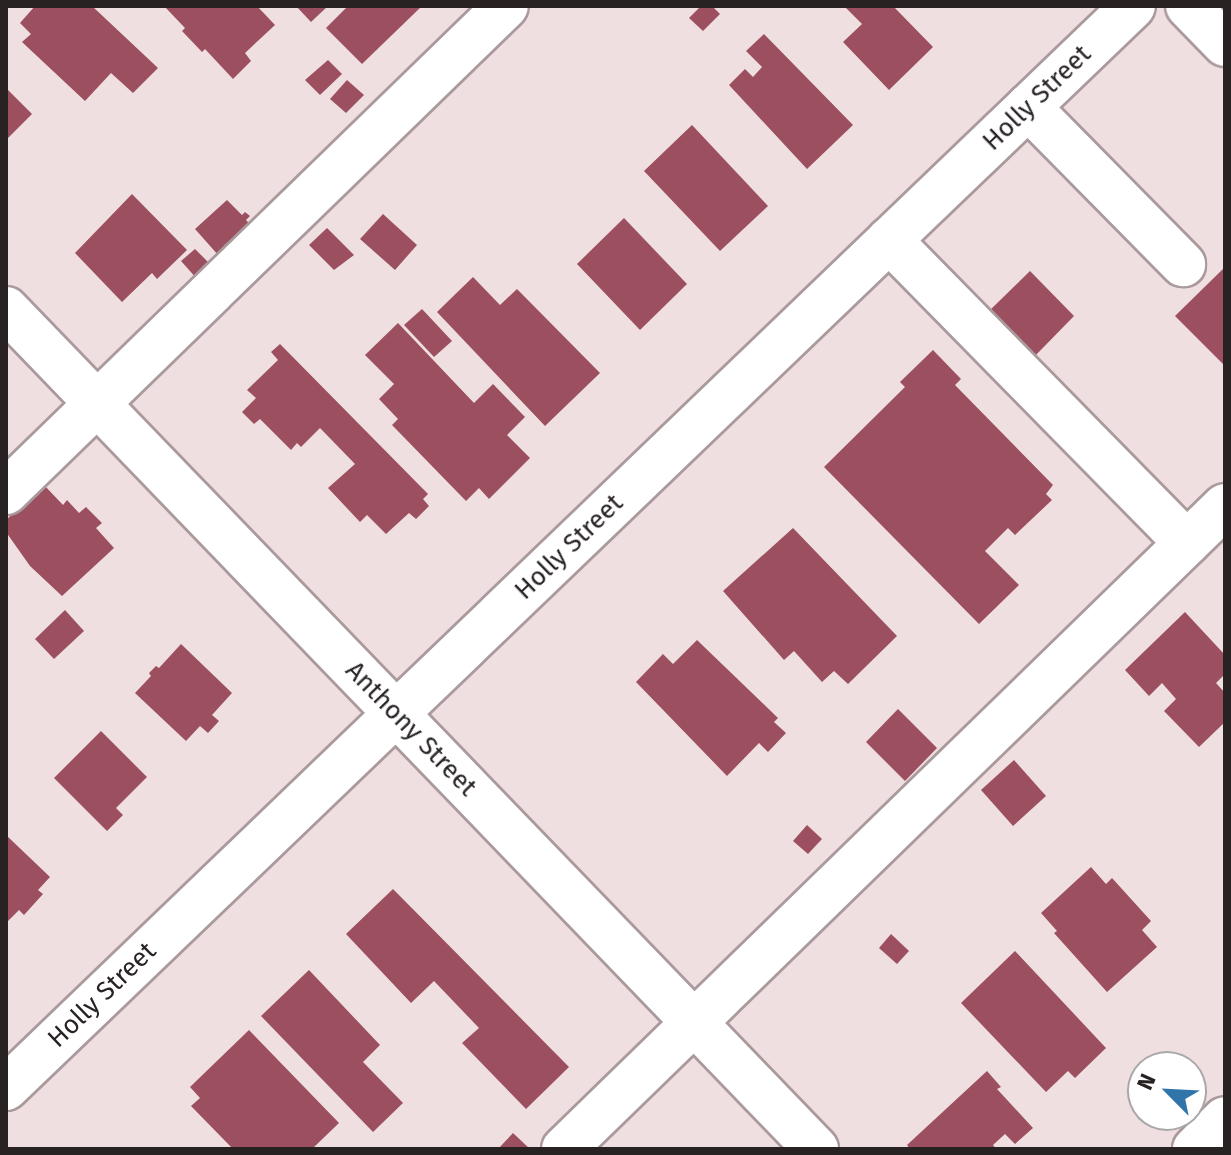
<!DOCTYPE html>
<html>
<head>
<meta charset="utf-8">
<style>
  body { margin:0 }
  #map { position:relative; width:1231px; height:1155px; overflow:hidden; background:#f0dfe1; font-family:"Fira Sans",sans-serif }
  div>[style] { position:absolute }
  [style*='--x'] { left:calc(var(--x)*1px); top:calc(var(--y)*1px); width:calc(var(--w)*1px); rotate:calc(var(--a)*1deg) }
  .building>* { inset:0; background:#9b4f5f }
  .roads { filter:drop-shadow(2px 0 #aa9a9d) drop-shadow(-2px 0 #aa9a9d) drop-shadow(0 2px #aa9a9d) drop-shadow(0 -2px #aa9a9d) }
  .minor>* { height:44px; margin:-22px; padding:0 22px; transform-origin:22px; border-radius:22px; background:#fff }
  span { translate:-50% -50%; white-space:nowrap; text-align:center; line-height:1.15; -webkit-text-stroke:8px #fff; paint-order:stroke }
  .street-label { font-size:26px; color:#282223 }
  .frame { position:absolute; inset:0; border:8px solid #282223; pointer-events:none }
  .north { position:absolute; left:1127px; top:1051px; width:80px; height:80px; box-sizing:border-box; background:#fff; border:2px solid #a9a7a7; border-radius:50%; rotate:294deg; font-size:22px; font-weight:700; line-height:32px; text-align:center; color:#282223 }
  .north::after { content:''; display:block; margin:auto; width:28px; height:36px; background:#3075aa; clip-path:polygon(50% 0,100% 100%,50% 72%,0 100%) }
</style>
</head>
<body>
<div id="map">
  <div class="building">
    <i style="clip-path:polygon(35px 6px,92px 6px,158px 68px,133px 93px,111px 73px,85px 101px,22px 42px,31px 34px,20px 23px)"></i>
    <i style="clip-path:polygon(164px 6px,257px 6px,275px 25px,245px 53px,251px 61px,233px 79px,205px 49px,202px 52px,182px 31px,185px 28px)"></i>
    <i style="clip-path:polygon(296px 6px,328px 6px,311px 22px)"></i>
    <i style="clip-path:polygon(348px 6px,422px 6px,362px 64px,326px 28px)"></i>
    <i style="clip-path:polygon(701px 6px,712px 6px,720px 14px,703px 31px,689px 18px)"></i>
    <i style="clip-path:polygon(844px 6px,893px 6px,933px 47px,889px 90px,843px 42px,862px 24px)"></i>
    <i style="clip-path:polygon(764px 34px,853px 125px,807px 169px,729px 85px,745px 69px,753px 77px,762px 67px,746px 51px)"></i>
    <i style="clip-path:polygon(328px 60px,342px 74px,320px 95px,305px 80px)"></i>
    <i style="clip-path:polygon(347px 80px,364px 95px,346px 113px,330px 99px)"></i>
    <i style="clip-path:polygon(6px 88px,32px 114px,6px 140px)"></i>
    <i style="clip-path:polygon(692px 125px,768px 206px,720px 251px,644px 171px)"></i>
    <i style="clip-path:polygon(132px 194px,187px 250px,157px 279px,152px 273px,122px 302px,75px 253px)"></i>
    <i style="clip-path:polygon(227px 200px,242px 215px,245px 212px,250px 216px,246px 220px,252px 226px,219px 256px,195px 229px)"></i>
    <i style="clip-path:polygon(383px 214px,417px 245px,395px 270px,360px 239px)"></i>
    <i style="clip-path:polygon(624px 218px,687px 284px,640px 330px,577px 264px)"></i>
    <i style="clip-path:polygon(327px 228px,354px 255px,334px 270px,309px 245px)"></i>
    <i style="clip-path:polygon(195px 249px,213px 267px,198px 280px,181px 261px)"></i>
    <i style="clip-path:polygon(1225px 267px,1225px 366px,1175px 316px)"></i>
    <i style="clip-path:polygon(1030px 271px,1074px 316px,1032px 359px,987px 313px)"></i>
    <i style="clip-path:polygon(473px 277px,500px 305px,517px 289px,600px 373px,545px 426px,437px 312px)"></i>
    <i style="clip-path:polygon(422px 309px,452px 341px,434px 357px,404px 325px)"></i>
    <i style="clip-path:polygon(398px 323px,474px 403px,493px 384px,525px 417px,507px 435px,530px 458px,489px 499px,479px 488px,466px 501px,392px 425px,398px 419px,379px 399px,394px 384px,365px 355px)"></i>
    <i style="clip-path:polygon(280px 344px,428px 494px,423px 499px,429px 506px,416px 519px,409px 513px,386px 534px,367px 515px,360px 522px,328px 488px,355px 464px,320px 428px,301px 447px,297px 443px,291px 450px,260px 419px,254px 424px,242px 412px,256px 398px,247px 390px,278px 360px,271px 352px)"></i>
    <i style="clip-path:polygon(933px 350px,961px 379px,955px 385px,1053px 485px,1046px 494px,1052px 500px,1015px 535px,1008px 528px,985px 551px,1019px 585px,979px 624px,824px 467px,905px 387px,900px 382px)"></i>
    <i style="clip-path:polygon(44px 485px,63px 505px,67px 500px,79px 513px,86px 507px,102px 523px,96px 528px,114px 548px,62px 596px,30px 566px,6px 532px,6px 520px)"></i>
    <i style="clip-path:polygon(793px 528px,897px 636px,848px 684px,834px 671px,822px 682px,794px 651px,784px 660px,723px 591px)"></i>
    <i style="clip-path:polygon(65px 610px,84px 631px,54px 659px,35px 639px)"></i>
    <i style="clip-path:polygon(1185px 612px,1225px 655px,1225px 674px,1216px 683px,1225px 693px,1225px 722px,1199px 747px,1164px 711px,1176px 699px,1162px 683px,1149px 696px,1125px 670px)"></i>
    <i style="clip-path:polygon(697px 640px,778px 718px,774px 722px,786px 733px,768px 752px,759px 743px,727px 776px,636px 682px,663px 654px,673px 664px)"></i>
    <i style="clip-path:polygon(181px 644px,232px 693px,212px 715px,219px 721px,208px 733px,200px 726px,186px 741px,135px 693px,151px 676px,149px 673px,156px 666px,159px 668px)"></i>
    <i style="clip-path:polygon(898px 709px,937px 748px,905px 781px,866px 742px)"></i>
    <i style="clip-path:polygon(101px 731px,147px 777px,116px 808px,123px 815px,107px 831px,54px 778px)"></i>
    <i style="clip-path:polygon(1014px 760px,1046px 796px,1013px 826px,981px 790px)"></i>
    <i style="clip-path:polygon(807px 825px,822px 839px,808px 854px,793px 841px)"></i>
    <i style="clip-path:polygon(6px 835px,50px 877px,38px 890px,43px 894px,24px 915px,19px 910px,6px 923px)"></i>
    <i style="clip-path:polygon(1091px 867px,1106px 884px,1112px 878px,1151px 921px,1142px 930px,1157px 947px,1107px 992px,1054px 933px,1057px 931px,1041px 913px)"></i>
    <i style="clip-path:polygon(393px 889px,569px 1067px,526px 1109px,462px 1043px,479px 1028px,434px 981px,411px 1003px,346px 934px)"></i>
    <i style="clip-path:polygon(891px 934px,909px 951px,897px 964px,879px 948px)"></i>
    <i style="clip-path:polygon(1015px 951px,1106px 1048px,1075px 1078px,1068px 1071px,1046px 1092px,961px 1003px)"></i>
    <i style="clip-path:polygon(309px 970px,380px 1045px,363px 1062px,403px 1103px,373px 1132px,261px 1016px)"></i>
    <i style="clip-path:polygon(249px 1030px,339px 1123px,312px 1149px,233px 1149px,191px 1106px,200px 1098px,190px 1087px)"></i>
    <i style="clip-path:polygon(987px 1071px,1001px 1087px,997px 1089px,1033px 1128px,1015px 1144px,1005px 1134px,993px 1145px,996px 1149px,910px 1149px,907px 1145px)"></i>
    <i style="clip-path:polygon(513px 1133px,530px 1149px,498px 1149px)"></i>
  </div>
  <div class="roads">
    <div class="minor">
      <i style="--x:1188;--y:6;--w:53;--a:45.8"></i>
      <i style="--x:1028;--y:107;--w:221;--a:45.4"></i>
      <i style="--x:889;--y:240;--w:425;--a:45.5"></i>
      <i style="--x:6;--y:309;--w:1167;--a:46.04"></i>
      <i style="--x:6;--y:492;--w:697;--a:-44.19"></i>
      <i style="--x:6;--y:1088;--w:1562;--a:-43.83"></i>
      <i style="--x:564;--y:1149;--w:922;--a:-44.21"></i>
      <i style="--x:1195;--y:1149;--w:42;--a:-45"></i>
    </div>
  </div>
  <div class="street-label">
    <span style="left:1037px;top:98px;rotate:-44deg">Holly Street</span>
    <span style="left:569px;top:547px;rotate:-44deg">Holly Street</span>
    <span style="left:411px;top:729px;rotate:46deg">Anthony Street</span>
    <span style="left:102px;top:995px;rotate:-44deg">Holly Street</span>
  </div>
  <div class="frame"></div>
  <div class="north">N</div>
</div>
</body>
</html>
